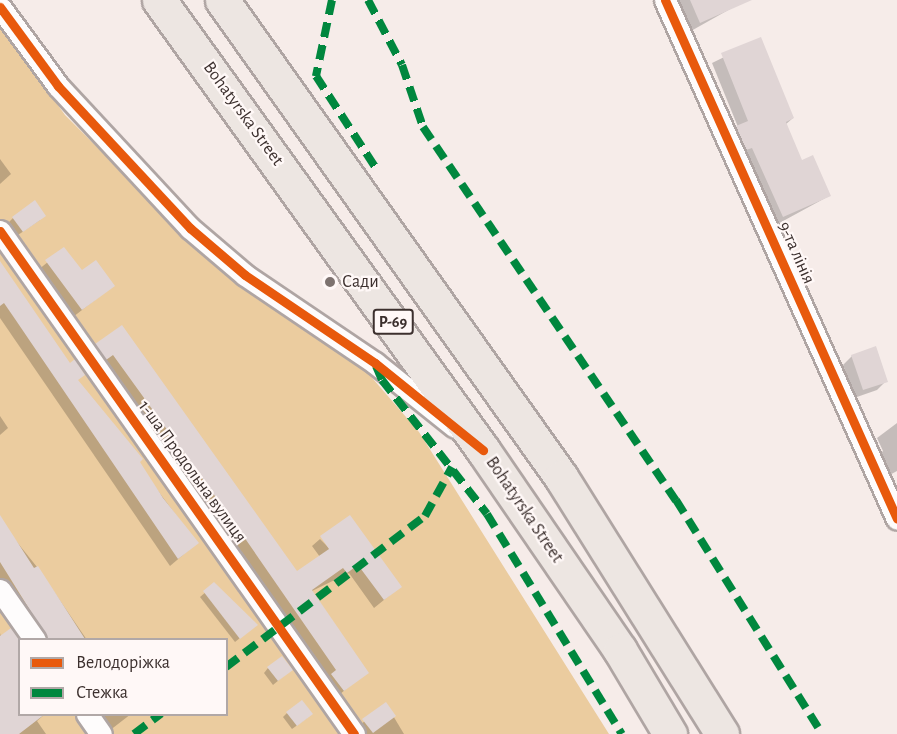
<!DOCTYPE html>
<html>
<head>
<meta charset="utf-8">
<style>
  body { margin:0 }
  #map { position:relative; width:897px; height:734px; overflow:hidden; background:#f6ece9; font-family:"Alegreya Sans",sans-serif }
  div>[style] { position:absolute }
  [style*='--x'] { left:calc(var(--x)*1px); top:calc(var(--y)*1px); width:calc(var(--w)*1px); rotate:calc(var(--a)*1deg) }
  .green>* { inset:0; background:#ebcc9f }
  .shadow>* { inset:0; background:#0003 }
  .building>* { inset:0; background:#e0d5d5 }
  .roads { filter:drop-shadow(2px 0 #afa5a3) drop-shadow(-2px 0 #afa5a3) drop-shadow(0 2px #afa5a3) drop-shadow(0 -2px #afa5a3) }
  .minor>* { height:21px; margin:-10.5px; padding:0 10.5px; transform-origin:10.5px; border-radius:10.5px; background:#fefcfc }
  .primary>* { height:33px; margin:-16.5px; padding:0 16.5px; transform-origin:16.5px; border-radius:16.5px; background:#ede6e2 }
  .quiet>* { height:8px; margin-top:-4px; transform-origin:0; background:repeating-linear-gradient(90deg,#00873e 0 15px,transparent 0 23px) }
  .cycleway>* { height:9px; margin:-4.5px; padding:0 4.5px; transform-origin:4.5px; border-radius:4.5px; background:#e8590c }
  .dots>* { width:16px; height:16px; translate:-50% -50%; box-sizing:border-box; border:3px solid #fff8f7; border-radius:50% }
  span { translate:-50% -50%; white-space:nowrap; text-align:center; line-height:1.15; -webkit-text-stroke:4.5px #fff8f7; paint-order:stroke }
  .shield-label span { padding:2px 4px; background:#fff8f7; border:2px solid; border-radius:4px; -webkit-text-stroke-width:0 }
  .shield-label { font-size:16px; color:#3c302e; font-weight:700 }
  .street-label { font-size:18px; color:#3c302e }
  .poi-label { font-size:18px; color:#3c302e }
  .left { translate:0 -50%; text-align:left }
  .legend { position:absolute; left:18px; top:638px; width:210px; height:78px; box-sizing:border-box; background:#fff8f7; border:2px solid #b1a8a7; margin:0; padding:8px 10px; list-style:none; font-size:18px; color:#3c302e }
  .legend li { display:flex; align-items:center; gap:12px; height:30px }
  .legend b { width:30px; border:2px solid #b1a8a7 }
</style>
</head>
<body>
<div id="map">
  <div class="green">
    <i style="clip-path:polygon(evenodd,0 24px,65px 115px,161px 211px,267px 302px,367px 372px,419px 432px,609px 734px,0 734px,0 24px,20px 640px,226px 640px,226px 714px,20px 714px,20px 640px)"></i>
  </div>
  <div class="shadow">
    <i style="clip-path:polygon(677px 0,738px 0,739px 4px,691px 31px)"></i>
    <i style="clip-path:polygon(761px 39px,793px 118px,785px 125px,801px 162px,829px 196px,774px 226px,728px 137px,738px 127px,712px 63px)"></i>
    <i style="clip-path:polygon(0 159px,11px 174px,0 184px)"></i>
    <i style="clip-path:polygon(13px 218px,40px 220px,18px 235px,9px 222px)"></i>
    <i style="clip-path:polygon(64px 249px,81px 272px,113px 286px,73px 317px,38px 270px)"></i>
    <i style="clip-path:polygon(0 280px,197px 543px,170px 566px,0 318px)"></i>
    <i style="clip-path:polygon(122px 327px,297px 573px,320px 557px,312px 546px,320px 539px,335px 554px,322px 537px,400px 587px,374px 608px,349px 573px,312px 591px,367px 672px,334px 699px,270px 594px,104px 362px,87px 354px)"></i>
    <i style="clip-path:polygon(852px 356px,886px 381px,877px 390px,854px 398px,843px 365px)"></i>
    <i style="clip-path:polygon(0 416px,8px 428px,0 435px)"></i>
    <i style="clip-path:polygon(897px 423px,897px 471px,884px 478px,875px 460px,883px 451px,877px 438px)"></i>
    <i style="clip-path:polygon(0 521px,37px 567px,87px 640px,37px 640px,0 585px)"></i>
    <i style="clip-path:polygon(214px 585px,256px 625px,235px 642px,200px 597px)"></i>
    <i style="clip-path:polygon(0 633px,20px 714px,45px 714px,37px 721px,46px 734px,0 734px)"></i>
    <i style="clip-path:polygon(268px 668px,286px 674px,273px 685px,264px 673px)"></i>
    <i style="clip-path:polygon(386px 704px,404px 734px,359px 734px,355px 729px)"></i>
    <i style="clip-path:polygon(287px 713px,307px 718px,292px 729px,283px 717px)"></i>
    <i style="clip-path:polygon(96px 714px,131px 714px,109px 731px)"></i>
  </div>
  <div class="building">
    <i style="clip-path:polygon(690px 0,752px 0,700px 23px)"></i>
    <i style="clip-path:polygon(761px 37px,794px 118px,786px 122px,802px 160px,813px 155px,831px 196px,783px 217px,752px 148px,746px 150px,736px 126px,748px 121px,721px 53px)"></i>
    <i style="clip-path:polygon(35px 200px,46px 216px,23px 232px,12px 217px)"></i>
    <i style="clip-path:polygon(64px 247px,82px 270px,96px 260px,115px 286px,82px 310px,45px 260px)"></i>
    <i style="clip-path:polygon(0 261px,70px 363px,75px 359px,85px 375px,78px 380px,143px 459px,140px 462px,163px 498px,199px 543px,178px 559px,15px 319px,4px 303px,0 306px)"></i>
    <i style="clip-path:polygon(122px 325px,297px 571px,329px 549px,320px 536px,350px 515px,402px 587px,384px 600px,358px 565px,347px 573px,343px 568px,312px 590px,369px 673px,344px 691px,331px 674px,336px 670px,233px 521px,113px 355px,106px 360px,95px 344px)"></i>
    <i style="clip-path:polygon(876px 346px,888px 382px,863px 390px,851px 355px)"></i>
    <i style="clip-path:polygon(0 515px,34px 568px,38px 566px,85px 639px,48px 639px,0 562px)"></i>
    <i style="clip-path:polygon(214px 582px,258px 625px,240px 639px,203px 591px)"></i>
    <i style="clip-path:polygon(11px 628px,20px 640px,20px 714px,45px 714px,19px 734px,0 734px,0 636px)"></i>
    <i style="clip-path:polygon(282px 656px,293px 670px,278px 681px,267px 667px)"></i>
    <i style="clip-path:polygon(302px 700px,313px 714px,297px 726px,286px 712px)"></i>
    <i style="clip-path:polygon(386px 702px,396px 716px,373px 733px,362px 719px)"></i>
  </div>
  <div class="roads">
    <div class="minor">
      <i style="--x:665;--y:0;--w:568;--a:65.91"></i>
      <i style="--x:0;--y:7;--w:98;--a:53.7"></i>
      <i style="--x:58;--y:86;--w:194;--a:47.1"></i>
      <i style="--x:190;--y:228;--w:72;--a:40.5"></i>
      <i style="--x:245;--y:275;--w:157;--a:34.1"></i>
      <i style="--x:375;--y:363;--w:102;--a:38.7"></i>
      <i style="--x:0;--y:231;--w:615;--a:54.86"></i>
      <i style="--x:0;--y:590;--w:61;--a:55"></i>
      <i style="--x:87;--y:714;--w:24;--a:55"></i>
    </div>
    <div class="primary">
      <i style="--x:159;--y:0;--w:555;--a:54.25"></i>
      <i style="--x:483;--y:450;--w:242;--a:55.6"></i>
      <i style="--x:620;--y:650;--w:98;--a:59.2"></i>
      <i style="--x:222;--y:0;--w:585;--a:54.6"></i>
      <i style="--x:561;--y:477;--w:303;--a:57.9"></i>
    </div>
  </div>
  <div class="quiet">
    <i style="--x:332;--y:0;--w:78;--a:101.9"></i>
    <i style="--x:316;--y:76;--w:112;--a:57"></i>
    <i style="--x:368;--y:0;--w:73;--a:62.4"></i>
    <i style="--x:402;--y:65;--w:65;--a:71.3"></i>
    <i style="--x:423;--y:127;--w:451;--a:55.9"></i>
    <i style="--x:676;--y:500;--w:276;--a:58"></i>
    <i style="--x:376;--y:366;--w:15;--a:67"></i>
    <i style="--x:382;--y:380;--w:170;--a:51.9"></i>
    <i style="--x:487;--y:514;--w:258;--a:58.5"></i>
    <i style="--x:226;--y:667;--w:250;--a:-37.2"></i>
    <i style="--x:425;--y:516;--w:56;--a:-61.1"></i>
    <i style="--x:134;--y:734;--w:34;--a:-37"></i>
  </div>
  <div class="cycleway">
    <i style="--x:665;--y:0;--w:568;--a:65.91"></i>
    <i style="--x:0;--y:7;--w:98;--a:53.7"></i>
    <i style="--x:58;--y:86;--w:194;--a:47.1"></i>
    <i style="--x:190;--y:228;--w:72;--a:40.5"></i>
    <i style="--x:245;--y:275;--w:157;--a:34.1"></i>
    <i style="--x:375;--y:363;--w:139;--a:38.9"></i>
    <i style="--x:0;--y:231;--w:615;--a:54.86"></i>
  </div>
  <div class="dots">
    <i style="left:330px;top:282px;background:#7d726f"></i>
  </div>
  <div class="shield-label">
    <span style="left:393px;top:322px">Р-69</span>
  </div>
  <div class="street-label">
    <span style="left:243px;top:114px;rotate:54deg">Bohatyrska Street</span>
    <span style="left:796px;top:253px;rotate:66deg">9-та лінія</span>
    <span style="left:192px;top:472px;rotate:54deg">1-ша Продольна вулиця</span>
    <span style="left:524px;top:510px;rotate:56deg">Bohatyrska Street</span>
  </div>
  <div class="poi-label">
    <span class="left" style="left:342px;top:282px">Сади</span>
  </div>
  <ul class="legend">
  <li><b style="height:8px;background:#e8590c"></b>Велодоріжка</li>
  <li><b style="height:8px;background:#00873e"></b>Стежка</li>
  </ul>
</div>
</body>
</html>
